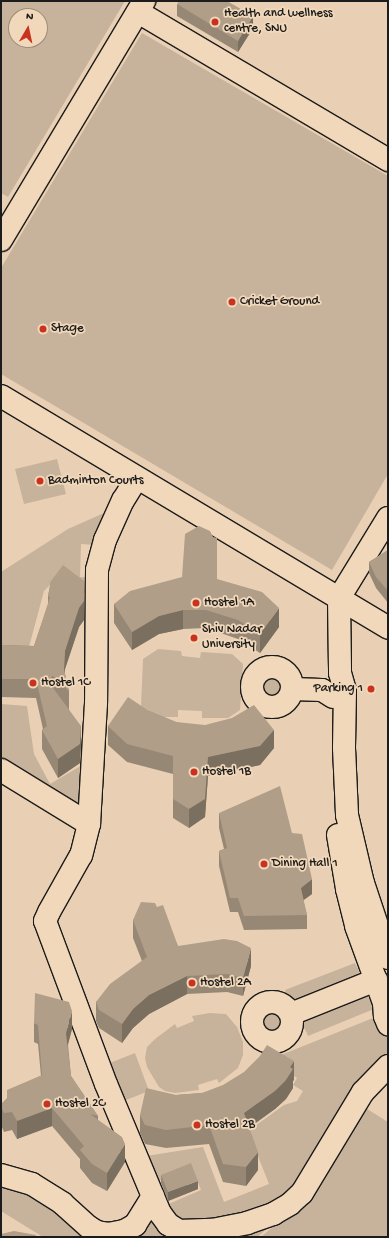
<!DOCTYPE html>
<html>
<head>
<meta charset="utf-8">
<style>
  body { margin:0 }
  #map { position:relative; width:389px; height:1238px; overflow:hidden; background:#e9d0b4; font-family:"Gochi Hand",sans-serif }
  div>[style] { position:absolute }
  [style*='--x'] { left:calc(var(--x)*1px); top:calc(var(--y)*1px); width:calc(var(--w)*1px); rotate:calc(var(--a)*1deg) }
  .green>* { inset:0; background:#c7b29b }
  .round { border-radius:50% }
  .roads { filter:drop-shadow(1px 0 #1c1c1c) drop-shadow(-1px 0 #1c1c1c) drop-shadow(0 1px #1c1c1c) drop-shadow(0 -1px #1c1c1c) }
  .minor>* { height:22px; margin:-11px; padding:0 11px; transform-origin:11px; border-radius:11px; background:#f2d8ba }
  .minor>.ring { margin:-11px; padding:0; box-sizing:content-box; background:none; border:22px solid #f2d8ba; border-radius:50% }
  .wall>* { inset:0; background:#978876 }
  .shaded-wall>* { inset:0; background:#7b6f60 }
  .building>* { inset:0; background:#b09e89 }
  .dots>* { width:11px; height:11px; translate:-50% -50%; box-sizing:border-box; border:2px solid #f2d8ba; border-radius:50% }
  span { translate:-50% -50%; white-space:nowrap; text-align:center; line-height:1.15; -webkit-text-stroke:3.5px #f2d8ba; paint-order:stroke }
  .poi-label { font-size:13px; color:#1c1c1c }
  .left { translate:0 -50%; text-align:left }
  .right { translate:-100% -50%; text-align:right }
  .frame { position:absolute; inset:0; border:2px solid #1c1c1c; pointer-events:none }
  .north { position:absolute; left:8px; top:8px; width:40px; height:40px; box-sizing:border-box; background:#f2d8ba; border:1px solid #9c8d7b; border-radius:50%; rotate:9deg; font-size:11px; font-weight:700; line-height:16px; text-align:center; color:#1c1c1c }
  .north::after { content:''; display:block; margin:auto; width:14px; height:18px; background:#c8321e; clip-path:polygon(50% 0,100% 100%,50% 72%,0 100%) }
</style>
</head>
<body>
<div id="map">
  <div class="green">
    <i style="clip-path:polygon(evenodd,1px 1px,125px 1px,8px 197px,1px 193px,1px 1px,16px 16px,40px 16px,40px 40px,16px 40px,16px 16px)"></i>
    <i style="clip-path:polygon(142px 33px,388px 176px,388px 474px,332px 570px,1px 374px,1px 268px)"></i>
    <i style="clip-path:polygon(57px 459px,66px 494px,24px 504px,15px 469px)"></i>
    <i style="clip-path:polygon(113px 509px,95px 545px,81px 544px,80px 577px,93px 578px,92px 599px,61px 574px,44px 591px,26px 658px,1px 660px,1px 572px,68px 529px)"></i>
    <i style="clip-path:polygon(158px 649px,181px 651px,182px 656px,200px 658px,201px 652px,232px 654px,243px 664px,240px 710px,228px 718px,202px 718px,202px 711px,178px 710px,178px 717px,154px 717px,141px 707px,143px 659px)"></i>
    <i class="round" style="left:262px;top:676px;width:22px;height:22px"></i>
    <i style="clip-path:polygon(1px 704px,27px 706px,34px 754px,50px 784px,89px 761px,86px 813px,1px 760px)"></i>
    <i style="clip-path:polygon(355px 963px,359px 971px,358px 977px,291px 1004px,288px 1000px,285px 990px)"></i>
    <i style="clip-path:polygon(364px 995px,369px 998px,374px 1009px,308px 1036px,304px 1027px,304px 1019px)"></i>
    <i class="round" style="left:262px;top:1010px;width:22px;height:22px"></i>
    <i style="clip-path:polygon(210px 1013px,226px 1014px,237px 1027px,243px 1042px,243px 1055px,238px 1068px,219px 1083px,217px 1079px,198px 1085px,199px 1090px,175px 1093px,165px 1091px,159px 1087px,147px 1067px,145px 1058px,147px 1047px,155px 1039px,175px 1024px,177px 1028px,194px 1021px,192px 1016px)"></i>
    <i style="clip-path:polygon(378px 1016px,388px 1034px,388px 1059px,300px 1185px,266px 1211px,180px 1226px,164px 1206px,201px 1190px,193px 1169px,157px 1181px,146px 1156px,203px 1147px,224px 1202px,269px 1184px,248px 1131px,284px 1105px,297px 1101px,303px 1091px,293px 1085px,297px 1078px,271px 1059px)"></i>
    <i style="clip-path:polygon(135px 1053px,149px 1091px,121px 1102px,107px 1064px)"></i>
    <i style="clip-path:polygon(364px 1107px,388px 1122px,388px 1237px,261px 1237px,299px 1205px)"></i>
    <i style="clip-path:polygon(1px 1181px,16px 1184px,102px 1237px,43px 1237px,1px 1211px)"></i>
    <i style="clip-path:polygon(150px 1214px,169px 1232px,283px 1216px,257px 1237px,114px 1237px)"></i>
  </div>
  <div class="roads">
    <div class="minor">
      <i style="--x:138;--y:12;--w:291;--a:30.6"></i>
      <i style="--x:1;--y:240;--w:279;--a:-59.1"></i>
      <i style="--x:1;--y:396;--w:451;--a:30.9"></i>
      <i style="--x:137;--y:478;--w:26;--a:122"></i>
      <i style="--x:123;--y:500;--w:44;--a:114.2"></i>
      <i style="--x:105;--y:540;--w:31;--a:105"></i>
      <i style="--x:97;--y:570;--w:133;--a:90.4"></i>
      <i style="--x:96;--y:703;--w:121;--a:93.3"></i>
      <i style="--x:89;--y:824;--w:32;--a:104"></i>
      <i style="--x:81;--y:855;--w:65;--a:119.3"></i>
      <i style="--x:49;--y:912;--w:10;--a:114"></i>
      <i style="--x:45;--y:921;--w:174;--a:69.5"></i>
      <i style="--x:106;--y:1084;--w:140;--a:67.3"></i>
      <i style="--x:160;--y:1213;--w:14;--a:54"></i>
      <i style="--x:168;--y:1224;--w:13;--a:32"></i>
      <i style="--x:179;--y:1231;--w:33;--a:-2"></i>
      <i style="--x:212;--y:1230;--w:36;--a:-11"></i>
      <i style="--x:247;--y:1223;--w:28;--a:-19"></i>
      <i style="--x:273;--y:1214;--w:20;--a:-30"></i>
      <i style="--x:290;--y:1204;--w:16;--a:-43"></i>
      <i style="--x:302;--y:1193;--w:118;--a:-58.9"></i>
      <i style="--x:363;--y:1092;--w:36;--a:-46"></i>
      <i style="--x:388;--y:518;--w:94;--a:121.5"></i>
      <i style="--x:339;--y:598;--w:75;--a:89.2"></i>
      <i style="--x:340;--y:673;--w:18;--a:74"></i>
      <i style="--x:345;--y:690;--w:58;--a:91"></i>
      <i style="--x:344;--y:748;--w:67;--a:87.4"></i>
      <i style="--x:347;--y:815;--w:70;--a:76.8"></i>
      <i style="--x:363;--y:883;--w:79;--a:71.6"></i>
      <i class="ring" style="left:252px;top:667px;width:18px;height:18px"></i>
      <i style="--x:292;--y:689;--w:30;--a:2"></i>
      <i style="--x:322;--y:690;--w:13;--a:32"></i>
      <i style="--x:1;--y:770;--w:103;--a:31.5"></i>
      <i style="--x:338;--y:835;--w:55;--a:80.5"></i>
      <i style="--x:347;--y:889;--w:38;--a:76"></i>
      <i style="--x:356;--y:926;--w:82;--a:70"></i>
      <i style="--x:384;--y:1003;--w:13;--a:86"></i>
      <i style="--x:385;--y:1016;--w:9;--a:69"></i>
      <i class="ring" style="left:252px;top:1002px;width:18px;height:18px"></i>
      <i style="--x:291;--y:1014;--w:92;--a:-21.8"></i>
      <i style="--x:1;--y:1175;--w:32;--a:16"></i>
      <i style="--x:32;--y:1184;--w:36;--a:32"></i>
      <i style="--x:62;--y:1203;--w:36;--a:42"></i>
      <i style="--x:89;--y:1227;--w:9;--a:32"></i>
      <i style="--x:97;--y:1232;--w:11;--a:10"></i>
      <i style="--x:108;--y:1234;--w:16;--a:-11"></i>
      <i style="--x:124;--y:1231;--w:13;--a:-29"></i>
      <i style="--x:135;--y:1225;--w:34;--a:-58"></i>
    </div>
  </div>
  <div class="wall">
    <i style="clip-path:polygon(177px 4px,253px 28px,238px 52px,177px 16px)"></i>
    <i style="clip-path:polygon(388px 550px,388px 603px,376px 588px,369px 573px,369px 562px)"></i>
    <i style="clip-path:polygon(217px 579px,279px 627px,260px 653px,238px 639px,206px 628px,183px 629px,159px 634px,132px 650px,114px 623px,114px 604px)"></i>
    <i style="clip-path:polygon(51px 581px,84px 620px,79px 627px,65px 669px,65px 675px,69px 691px,69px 710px,81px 745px,80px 763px,58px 778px,42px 749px,42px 730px,43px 729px,36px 698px,1px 697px,1px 645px,34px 646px,48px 605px,48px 596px)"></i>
    <i style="clip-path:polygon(149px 711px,176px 722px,274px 748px,260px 765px,208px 776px,205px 817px,189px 828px,173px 818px,173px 774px,127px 762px,108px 745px,108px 726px)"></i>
    <i style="clip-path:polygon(219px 813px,292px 833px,312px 894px,303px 900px,307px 915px,307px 929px,244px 930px,238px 912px,230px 912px,219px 866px,219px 851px,224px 849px,219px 828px)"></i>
    <i style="clip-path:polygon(157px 907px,178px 946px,251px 966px,243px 996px,227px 992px,187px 994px,149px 1014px,133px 1028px,122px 1043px,99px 1028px,96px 1021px,96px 1002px,142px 961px,133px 938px,133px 920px)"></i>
    <i style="clip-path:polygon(34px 1023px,72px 1029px,68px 1045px,71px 1076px,98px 1116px,98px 1120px,125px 1162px,107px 1191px,92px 1183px,80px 1168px,80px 1159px,52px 1126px,17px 1139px,12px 1130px,4px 1132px,1px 1125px,1px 1104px,41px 1076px,38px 1044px,34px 1042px)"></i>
    <i style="clip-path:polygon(294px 1080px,293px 1081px,293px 1088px,286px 1099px,275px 1109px,249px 1128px,258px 1170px,246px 1186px,223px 1182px,209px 1144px,166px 1148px,145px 1144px,140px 1133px,140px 1115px,176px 1095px,202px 1093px)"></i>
    <i style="clip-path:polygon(161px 1175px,198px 1189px,168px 1201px,161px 1183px)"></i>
  </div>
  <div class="shaded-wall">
    <i style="clip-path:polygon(253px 16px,253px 28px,238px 52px,238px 41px)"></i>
    <i style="clip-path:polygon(84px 581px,84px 620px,79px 627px,65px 669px,64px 687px,64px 669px,65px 651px)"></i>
    <i style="clip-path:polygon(279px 608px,279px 627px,260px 653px,260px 634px)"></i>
    <i style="clip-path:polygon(183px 610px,183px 629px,159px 634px,132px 650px,132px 632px,159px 616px)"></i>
    <i style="clip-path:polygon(53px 676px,53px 695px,48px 681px)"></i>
    <i style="clip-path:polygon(81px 726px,81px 745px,80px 763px,58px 778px,58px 759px)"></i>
    <i style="clip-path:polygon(274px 730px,274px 748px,260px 765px,208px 776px,205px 817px,189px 828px,189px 809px,208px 757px)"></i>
    <i style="clip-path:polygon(312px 879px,312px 894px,301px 902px,301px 888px)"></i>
    <i style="clip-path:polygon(251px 948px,251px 966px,243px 996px,243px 978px)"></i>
    <i style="clip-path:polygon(187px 976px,187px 994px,149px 1014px,133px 1028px,122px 1043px,122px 1024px,133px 1009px,149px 995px)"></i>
    <i style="clip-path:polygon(72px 1011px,72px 1029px,66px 1051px,66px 1033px)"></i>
    <i style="clip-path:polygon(294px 1061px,294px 1080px,293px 1081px,293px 1088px,286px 1099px,275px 1109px,244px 1131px,244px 1113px,290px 1067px)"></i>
    <i style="clip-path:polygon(52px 1108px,52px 1126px,17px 1139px,17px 1121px)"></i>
    <i style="clip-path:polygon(125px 1144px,125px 1162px,107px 1191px,107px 1173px)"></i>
    <i style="clip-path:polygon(258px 1152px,258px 1170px,246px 1186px,246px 1167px)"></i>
    <i style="clip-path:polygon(198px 1181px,198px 1189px,168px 1201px,168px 1192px)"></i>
  </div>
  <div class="building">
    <i style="clip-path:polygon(179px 1px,227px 1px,253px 16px,238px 41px,177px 4px)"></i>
    <i style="clip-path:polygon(199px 526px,210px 531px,213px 537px,217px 538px,217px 579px,262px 592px,279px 608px,260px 634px,238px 620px,206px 610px,183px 610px,159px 616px,132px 632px,114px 604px,130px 591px,182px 577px,185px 534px)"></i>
    <i style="clip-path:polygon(388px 550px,388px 591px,376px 577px,369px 562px)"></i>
    <i style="clip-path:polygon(63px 565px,84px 581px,84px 601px,79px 608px,65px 651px,64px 669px,69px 691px,53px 676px,48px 681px,81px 726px,80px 744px,58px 759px,42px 730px,47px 726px,36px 679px,1px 679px,1px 645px,34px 646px,50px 597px,48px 596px,51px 581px)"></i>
    <i style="clip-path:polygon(128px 697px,149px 711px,176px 722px,205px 725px,232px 718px,254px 705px,274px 730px,260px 746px,208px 757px,205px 799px,189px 809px,173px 799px,173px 756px,127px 744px,108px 726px)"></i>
    <i style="clip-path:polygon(280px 786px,292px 833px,302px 834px,312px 879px,301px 888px,307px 915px,244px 916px,238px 898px,230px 898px,219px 851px,227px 848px,219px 813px)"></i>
    <i style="clip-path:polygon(141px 902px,155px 903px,157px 907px,163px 905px,178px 946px,224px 939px,237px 941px,251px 948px,243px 978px,227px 974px,187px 976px,149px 995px,133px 1009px,122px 1024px,99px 1010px,96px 1002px,110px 984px,147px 957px,133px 920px)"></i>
    <i style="clip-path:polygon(35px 993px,69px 1002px,72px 1011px,66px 1033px,71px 1076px,98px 1116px,90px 1114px,122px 1137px,125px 1144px,107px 1173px,92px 1164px,80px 1150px,84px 1146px,52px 1108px,17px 1121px,12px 1112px,4px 1113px,1px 1107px,1px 1104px,7px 1098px,7px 1090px,42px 1075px,38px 1025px,34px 1023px)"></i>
    <i style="clip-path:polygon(267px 1045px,294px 1061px,290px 1067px,293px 1069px,286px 1080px,275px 1091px,244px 1113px,258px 1152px,246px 1167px,223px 1164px,209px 1125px,166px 1130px,145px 1125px,140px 1115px,146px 1088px,176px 1095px,202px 1093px,223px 1085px,244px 1072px,260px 1056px)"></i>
    <i style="clip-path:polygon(191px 1163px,198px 1181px,168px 1192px,161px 1175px)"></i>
    <i style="clip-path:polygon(14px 1231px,36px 1235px,36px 1237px,1px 1237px,1px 1234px)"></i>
  </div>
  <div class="dots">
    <i style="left:215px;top:22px;background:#c8321e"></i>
    <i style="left:232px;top:302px;background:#c8321e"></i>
    <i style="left:43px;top:329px;background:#c8321e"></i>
    <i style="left:40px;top:481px;background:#c8321e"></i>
    <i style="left:196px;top:603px;background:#c8321e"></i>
    <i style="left:194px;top:638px;background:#c8321e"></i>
    <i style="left:33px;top:683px;background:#c8321e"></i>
    <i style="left:371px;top:689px;background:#c8321e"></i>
    <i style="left:194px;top:772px;background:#c8321e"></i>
    <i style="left:264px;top:864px;background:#c8321e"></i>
    <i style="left:192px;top:983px;background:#c8321e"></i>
    <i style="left:47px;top:1104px;background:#c8321e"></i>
    <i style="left:197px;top:1125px;background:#c8321e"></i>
  </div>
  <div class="poi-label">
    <span class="left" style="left:224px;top:22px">Health and wellness<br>centre, SNU</span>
    <span class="left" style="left:240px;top:302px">Cricket Ground</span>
    <span class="left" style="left:51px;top:329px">Stage</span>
    <span class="left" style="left:48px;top:481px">Badminton Courts</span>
    <span class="left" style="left:204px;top:603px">Hostel 1A</span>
    <span class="left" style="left:202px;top:638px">Shiv Nadar<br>University</span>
    <span class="left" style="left:41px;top:683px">Hostel 1C</span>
    <span class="right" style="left:363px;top:689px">Parking 1</span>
    <span class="left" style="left:202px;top:772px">Hostel 1B</span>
    <span class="left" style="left:272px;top:864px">Dining Hall 1</span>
    <span class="left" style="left:200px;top:983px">Hostel 2A</span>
    <span class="left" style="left:55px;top:1104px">Hostel 2C</span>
    <span class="left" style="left:205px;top:1125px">Hostel 2B</span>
  </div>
  <div class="frame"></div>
  <div class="north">N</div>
</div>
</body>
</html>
